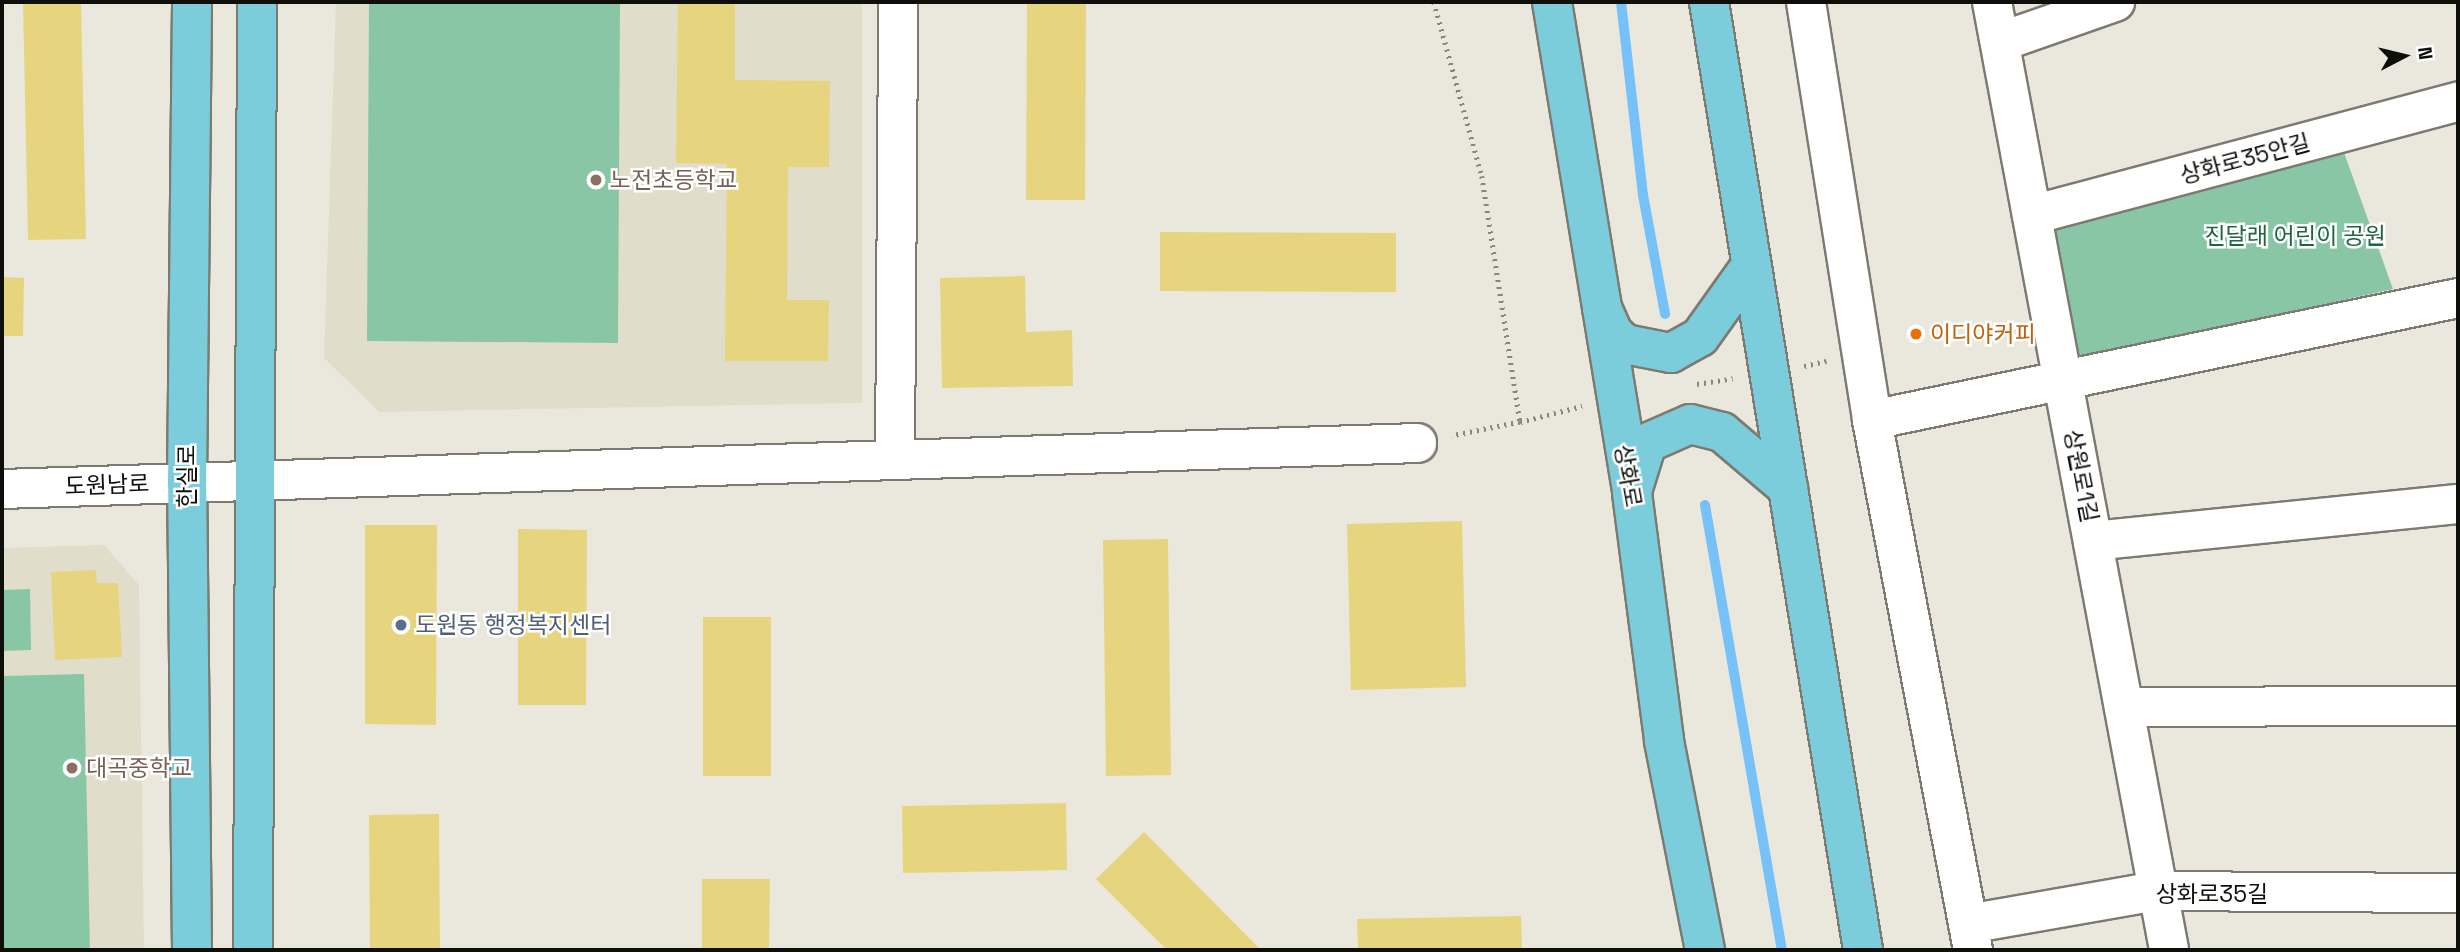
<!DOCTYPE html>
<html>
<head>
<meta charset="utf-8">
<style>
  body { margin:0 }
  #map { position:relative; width:2460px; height:952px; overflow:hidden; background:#eae8dd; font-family:"Space Grotesk","Noto Sans KR",sans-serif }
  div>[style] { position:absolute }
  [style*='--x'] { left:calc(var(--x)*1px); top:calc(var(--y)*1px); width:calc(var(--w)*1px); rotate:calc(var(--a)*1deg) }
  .built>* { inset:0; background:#e0ddcb }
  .green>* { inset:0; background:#89c6a5 }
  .stream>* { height:10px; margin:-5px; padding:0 5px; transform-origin:5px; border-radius:5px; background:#75c1f8 }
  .building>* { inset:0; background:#e6d57e }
  .path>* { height:4.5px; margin-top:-2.25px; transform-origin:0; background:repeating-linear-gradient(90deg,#87867e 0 2px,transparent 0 7px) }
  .roads { filter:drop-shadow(2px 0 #7c7a71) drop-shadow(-2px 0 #7c7a71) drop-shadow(0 2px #7c7a71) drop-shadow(0 -2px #7c7a71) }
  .minor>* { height:38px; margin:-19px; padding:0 19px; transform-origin:19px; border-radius:19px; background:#fff }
  .major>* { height:38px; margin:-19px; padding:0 19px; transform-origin:19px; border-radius:19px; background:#7ccddc }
  .dots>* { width:19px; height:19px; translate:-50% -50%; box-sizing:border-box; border:4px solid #fff; border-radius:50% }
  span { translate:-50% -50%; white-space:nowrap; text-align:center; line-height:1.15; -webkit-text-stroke:5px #fff; paint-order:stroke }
  .street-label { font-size:23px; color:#0e0e0a }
  .education-label { font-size:23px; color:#785e54 }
  .left { translate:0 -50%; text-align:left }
  .park-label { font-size:23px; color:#206345 }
  .food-label { font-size:23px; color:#c56008 }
  .service-label { font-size:23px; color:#4e5e75 }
  .frame { position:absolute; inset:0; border:4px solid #0e0e0a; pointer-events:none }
  .north { position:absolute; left:2369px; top:21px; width:70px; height:70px; -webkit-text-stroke:5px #fff; paint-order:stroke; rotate:83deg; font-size:19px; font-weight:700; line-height:28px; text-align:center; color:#0e0e0a }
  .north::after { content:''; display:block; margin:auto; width:24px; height:32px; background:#0e0e0a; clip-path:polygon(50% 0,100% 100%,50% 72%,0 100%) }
</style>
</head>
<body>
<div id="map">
  <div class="built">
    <i style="clip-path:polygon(336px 2px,862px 2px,862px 403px,379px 412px,324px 358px)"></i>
    <i style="clip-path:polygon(104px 545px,139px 585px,144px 950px,2px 950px,2px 548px)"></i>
  </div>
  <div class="green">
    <i style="clip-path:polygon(369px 2px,620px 2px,618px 343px,367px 341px)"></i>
    <i style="clip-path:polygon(2342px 147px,2393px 289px,2079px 359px,2050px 225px)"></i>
    <i style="clip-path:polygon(30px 589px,31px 650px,2px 651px,2px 590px)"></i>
    <i style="clip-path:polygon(84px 674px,90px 950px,2px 950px,2px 676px)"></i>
  </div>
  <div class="stream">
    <i style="--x:1621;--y:2;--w:194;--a:83.5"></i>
    <i style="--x:1643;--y:195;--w:121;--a:79.5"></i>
    <i style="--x:1705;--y:505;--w:452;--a:80.2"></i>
  </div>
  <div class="building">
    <i style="clip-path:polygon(23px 2px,81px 2px,86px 239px,28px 240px)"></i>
    <i style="clip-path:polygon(678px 2px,735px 2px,735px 80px,830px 81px,829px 167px,788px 167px,787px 300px,829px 300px,828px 361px,725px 361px,727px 164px,676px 163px)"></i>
    <i style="clip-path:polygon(1027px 2px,1086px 2px,1085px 200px,1026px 200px)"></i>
    <i style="clip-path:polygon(1160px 232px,1396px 233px,1396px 292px,1160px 291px)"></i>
    <i style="clip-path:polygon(1025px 276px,1026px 332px,1072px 330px,1073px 386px,942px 388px,940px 278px)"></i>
    <i style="clip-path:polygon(2px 277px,24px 278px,23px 336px,2px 336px)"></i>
    <i style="clip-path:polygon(1462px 521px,1466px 687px,1351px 690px,1347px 524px)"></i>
    <i style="clip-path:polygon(365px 525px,437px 525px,436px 725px,365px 724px)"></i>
    <i style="clip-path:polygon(518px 529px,587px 530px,586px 705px,518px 705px)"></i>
    <i style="clip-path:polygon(1168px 539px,1171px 775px,1106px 776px,1103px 540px)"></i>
    <i style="clip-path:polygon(96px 570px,97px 583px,118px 583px,122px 657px,55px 660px,51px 572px)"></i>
    <i style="clip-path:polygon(703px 617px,771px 617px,771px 776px,703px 776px)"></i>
    <i style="clip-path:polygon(1066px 803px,1067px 870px,903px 873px,902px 806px)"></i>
    <i style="clip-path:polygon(439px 814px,440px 950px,370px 950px,369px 815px)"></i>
    <i style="clip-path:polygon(1144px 832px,1260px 949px,1258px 950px,1167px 950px,1096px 879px)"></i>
    <i style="clip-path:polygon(702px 879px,770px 879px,769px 950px,702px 950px)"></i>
    <i style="clip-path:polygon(1521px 916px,1522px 950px,1358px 950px,1357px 919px)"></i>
  </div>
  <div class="path">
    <i style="--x:1434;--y:2;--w:180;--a:74.6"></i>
    <i style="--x:1482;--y:176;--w:249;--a:81.2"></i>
    <i style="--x:1520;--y:422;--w:70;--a:168.5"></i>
    <i style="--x:1804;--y:366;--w:23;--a:-13"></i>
    <i style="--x:1697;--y:384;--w:36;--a:-9"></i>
    <i style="--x:1520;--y:422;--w:64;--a:-14.5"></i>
  </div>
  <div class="roads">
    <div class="minor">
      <i style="--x:1806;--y:2;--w:423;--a:81"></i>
      <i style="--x:1872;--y:420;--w:540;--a:79.21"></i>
      <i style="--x:1992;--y:2;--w:964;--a:79.42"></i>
      <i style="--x:2000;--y:42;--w:122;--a:-19.2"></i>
      <i style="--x:2032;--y:215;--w:441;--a:-14.9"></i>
      <i style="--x:1872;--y:420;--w:599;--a:-11.76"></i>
      <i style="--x:895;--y:459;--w:457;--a:-89.6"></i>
      <i style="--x:2;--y:489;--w:1416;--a:-1.86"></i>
      <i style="--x:2093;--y:541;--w:367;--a:-5.8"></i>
      <i style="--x:2124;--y:707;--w:334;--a:-0.2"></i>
      <i style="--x:1968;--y:924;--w:193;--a:-9.9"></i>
      <i style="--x:2158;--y:891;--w:300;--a:0.4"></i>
    </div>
    <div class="major">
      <i style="--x:1552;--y:2;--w:497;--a:80.7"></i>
      <i style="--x:1632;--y:493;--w:250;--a:82.6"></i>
      <i style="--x:1664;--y:741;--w:213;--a:78.9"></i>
      <i style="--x:1709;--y:2;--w:960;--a:80.77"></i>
      <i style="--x:1602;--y:308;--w:27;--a:66"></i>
      <i style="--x:1613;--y:333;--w:16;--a:43"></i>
      <i style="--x:1625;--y:344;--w:47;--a:11.1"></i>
      <i style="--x:1671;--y:353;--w:33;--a:-29"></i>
      <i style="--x:1700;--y:337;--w:86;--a:-54.5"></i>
      <i style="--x:1633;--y:488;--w:47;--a:-72.7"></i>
      <i style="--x:1647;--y:443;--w:47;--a:-23.8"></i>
      <i style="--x:1690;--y:424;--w:33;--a:14"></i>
      <i style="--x:1722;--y:432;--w:87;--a:40.3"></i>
      <i style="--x:192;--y:950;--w:468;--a:-90.6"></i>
      <i style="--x:187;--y:482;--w:480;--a:-89.4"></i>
      <i style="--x:253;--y:950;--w:948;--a:-89.76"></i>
    </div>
  </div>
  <div class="dots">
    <i style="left:596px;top:180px;background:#8d6e63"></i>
    <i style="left:1916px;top:334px;background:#e8710a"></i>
    <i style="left:401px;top:625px;background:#5c6f8a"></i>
    <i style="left:72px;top:768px;background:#8d6e63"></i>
  </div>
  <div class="street-label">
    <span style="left:2245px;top:159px;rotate:-15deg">상화로35안길</span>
    <span style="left:187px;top:476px;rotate:-90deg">한실로</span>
    <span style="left:1628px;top:476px;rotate:80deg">상화로</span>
    <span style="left:2081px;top:476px;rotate:79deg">상원로1길</span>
    <span style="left:107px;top:485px;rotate:-2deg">도원남로</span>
    <span style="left:2212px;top:894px">상화로35길</span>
  </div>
  <div class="education-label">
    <span class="left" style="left:610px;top:180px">노전초등학교</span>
    <span class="left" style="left:86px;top:768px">대곡중학교</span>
  </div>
  <div class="park-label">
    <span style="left:2295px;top:236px">진달래 어린이 공원</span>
  </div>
  <div class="food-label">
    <span class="left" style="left:1930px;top:334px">이디야커피</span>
  </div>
  <div class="service-label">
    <span class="left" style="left:415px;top:625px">도원동 행정복지센터</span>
  </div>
  <div class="frame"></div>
  <div class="north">N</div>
</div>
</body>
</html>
